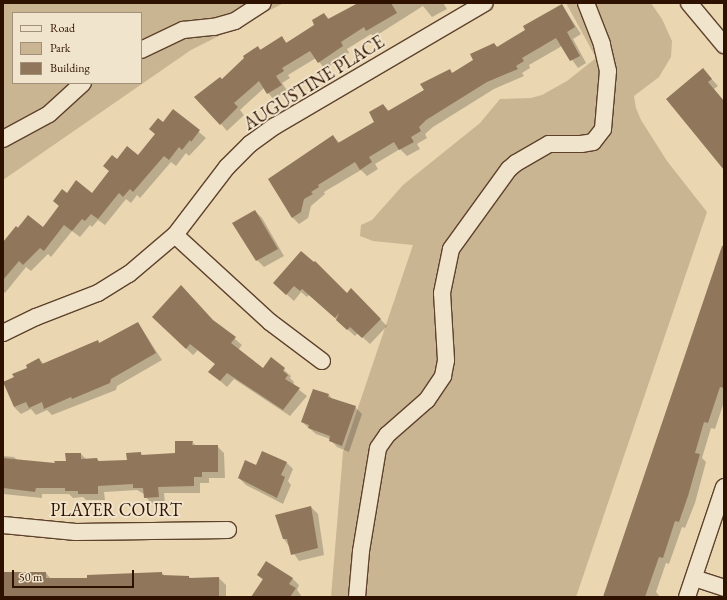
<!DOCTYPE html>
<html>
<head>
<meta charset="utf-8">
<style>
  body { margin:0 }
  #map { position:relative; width:727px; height:600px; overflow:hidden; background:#ead6b1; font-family:"EB Garamond",serif }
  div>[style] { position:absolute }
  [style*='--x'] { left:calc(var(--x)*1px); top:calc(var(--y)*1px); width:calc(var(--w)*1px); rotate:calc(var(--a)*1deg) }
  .green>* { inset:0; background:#cab593 }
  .shadow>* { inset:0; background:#0003 }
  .building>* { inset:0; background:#90775c }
  .roads { filter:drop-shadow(1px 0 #5e422c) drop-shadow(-1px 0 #5e422c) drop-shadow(0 1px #5e422c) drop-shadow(0 -1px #5e422c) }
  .minor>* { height:16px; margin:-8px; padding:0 8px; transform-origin:8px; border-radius:8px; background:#f1e4cc }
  span { translate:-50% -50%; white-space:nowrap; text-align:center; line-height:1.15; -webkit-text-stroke:4px #f1e4cc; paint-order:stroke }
  .street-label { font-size:18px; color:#2f1100 }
  .frame { position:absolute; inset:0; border:4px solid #2f1100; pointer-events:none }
  .legend { position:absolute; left:12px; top:12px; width:130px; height:72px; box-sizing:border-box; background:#f1e4cc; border:1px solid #a3907a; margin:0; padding:5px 7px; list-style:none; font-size:12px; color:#2f1100 }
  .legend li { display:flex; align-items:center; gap:8px; height:20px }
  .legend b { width:20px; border:1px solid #a3907a }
  .scale { position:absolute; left:12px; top:570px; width:122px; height:18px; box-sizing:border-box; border:2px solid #2f1100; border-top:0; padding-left:5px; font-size:12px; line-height:14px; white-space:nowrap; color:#2f1100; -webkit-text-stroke:3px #f1e4cc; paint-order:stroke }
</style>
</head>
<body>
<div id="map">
  <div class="green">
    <i style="clip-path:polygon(evenodd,3px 3px,284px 3px,191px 50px,3px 180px,3px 3px,13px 13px,141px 13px,141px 83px,13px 83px,13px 13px)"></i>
    <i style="clip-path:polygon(566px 3px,651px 3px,662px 19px,672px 41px,671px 57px,659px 77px,634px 96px,636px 108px,641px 120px,667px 161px,707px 212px,576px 597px,331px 597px,343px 452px,413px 245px,373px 241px,360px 236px,361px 225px,372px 220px,403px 185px,480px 123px,500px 99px,531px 98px,542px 95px,567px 81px,596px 58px)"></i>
  </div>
  <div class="shadow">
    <i style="clip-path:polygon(361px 3px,443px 3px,447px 9px,432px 17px,423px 6px,374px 37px,371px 34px,347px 49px,349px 53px,325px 69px,316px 58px,288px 75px,290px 78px,282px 83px,288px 92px,274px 100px,264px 88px,240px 110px,244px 115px,227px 131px,221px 124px,222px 80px,258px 47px,261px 50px,282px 38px,287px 43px,316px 25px,324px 14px,330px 20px)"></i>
    <i style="clip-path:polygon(562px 5px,581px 34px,573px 39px,586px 63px,578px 68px,562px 46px,529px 65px,530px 68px,522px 73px,524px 76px,494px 89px,433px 127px,425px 134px,427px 138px,417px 144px,420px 149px,407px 156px,400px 149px,375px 164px,378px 169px,367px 176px,361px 170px,324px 192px,325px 194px,311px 206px,308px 218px,299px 224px,292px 217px,333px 136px,340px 143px,376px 122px,383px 105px,389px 111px,475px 60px,494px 44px,498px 48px,527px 30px)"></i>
    <i style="clip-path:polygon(709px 76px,718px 86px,714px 89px,724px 101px,724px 168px,667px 99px)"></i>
    <i style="clip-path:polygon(173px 110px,206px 138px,189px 156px,186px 153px,176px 166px,171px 162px,140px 198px,137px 195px,131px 203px,126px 199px,105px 225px,98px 220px,92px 227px,90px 225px,80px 237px,72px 231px,51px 257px,48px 254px,31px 271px,26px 267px,5px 293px,3px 291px,3px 249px,7px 239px,28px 216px,43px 228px,67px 194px,93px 195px,117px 160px,139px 157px)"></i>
    <i style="clip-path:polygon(255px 211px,262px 218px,284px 256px,264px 267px,257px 260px)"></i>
    <i style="clip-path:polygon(724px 242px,724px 402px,715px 429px,711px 428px,702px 458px,706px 462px,695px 503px,685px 528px,682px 527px,669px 564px,666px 563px,656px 592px,660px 597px,603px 597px)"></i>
    <i style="clip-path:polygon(274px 283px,347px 294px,351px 290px,387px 326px,370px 344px,358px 333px,355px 336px,309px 295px,307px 297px,301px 292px,294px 301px)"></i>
    <i style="clip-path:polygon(215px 322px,242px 345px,238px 350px,263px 369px,271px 359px,291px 376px,290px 378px,294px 382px,293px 385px,307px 396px,290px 416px,234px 379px,227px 387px,210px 372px,216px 365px,198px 350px,193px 355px,160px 324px)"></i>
    <i style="clip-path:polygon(138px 323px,162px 360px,117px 386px,116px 390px,52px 415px,47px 410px,36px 415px,31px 409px,21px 414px,14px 407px,15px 378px,39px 359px,44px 364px,98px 341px,100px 344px)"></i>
    <i style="clip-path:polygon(329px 395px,333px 400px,355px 407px,362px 414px,349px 452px,337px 447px,330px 439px,316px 434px,302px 422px)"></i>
    <i style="clip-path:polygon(192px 442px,196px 446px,217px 446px,224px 453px,225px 478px,209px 478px,209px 483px,200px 483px,200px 493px,164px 493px,165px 503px,151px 504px,144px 494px,137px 490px,104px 492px,105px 500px,86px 500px,83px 497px,73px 498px,69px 494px,42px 494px,42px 498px,3px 494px,3px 456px,14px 457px,18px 461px,56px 465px,81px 454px,87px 460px,97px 459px,100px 462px,128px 461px,141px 453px,143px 456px,176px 454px)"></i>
    <i style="clip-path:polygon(286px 462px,293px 469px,288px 481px,291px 485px,283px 504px,246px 485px,239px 478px,256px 466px)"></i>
    <i style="clip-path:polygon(311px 507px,318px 514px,324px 555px,299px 561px,284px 539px)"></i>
    <i style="clip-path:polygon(266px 562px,293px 579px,299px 585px,297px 590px,302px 597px,253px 597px,263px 580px,258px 575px)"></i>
    <i style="clip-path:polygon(3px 573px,46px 573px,51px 579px,88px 579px,162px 573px,165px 576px,189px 577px,191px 579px,219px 578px,226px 585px,226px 597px,3px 597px)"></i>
  </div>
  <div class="building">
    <i style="clip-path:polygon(358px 3px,391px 3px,397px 13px,366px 31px,364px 27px,341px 42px,343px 46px,318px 63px,310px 51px,282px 68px,284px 71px,276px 76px,282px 85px,267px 94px,259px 81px,234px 103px,238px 107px,220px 125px,194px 97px,220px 77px,222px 79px,244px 58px,243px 56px,258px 46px,260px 50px,282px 36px,286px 43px,314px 25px,312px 20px,324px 13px,328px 19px)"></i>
    <i style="clip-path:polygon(562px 4px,575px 27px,567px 32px,580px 56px,570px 61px,556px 38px,522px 58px,524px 61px,516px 66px,518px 69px,487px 82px,426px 120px,419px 127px,421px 131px,411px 137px,414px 142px,399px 150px,394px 142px,369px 157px,372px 162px,360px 170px,355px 162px,318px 185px,319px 187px,311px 192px,313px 194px,304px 199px,301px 212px,292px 218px,268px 179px,333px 135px,338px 143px,374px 122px,369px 112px,383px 104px,388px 111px,424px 90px,420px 84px,450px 69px,452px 73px,473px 60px,470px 54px,494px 43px,497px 47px,525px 30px,523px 26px)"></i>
    <i style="clip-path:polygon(703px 68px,712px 79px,708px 82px,724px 101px,724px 170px,666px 99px)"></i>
    <i style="clip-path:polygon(173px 109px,200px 130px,191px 142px,190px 140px,182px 150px,179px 147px,169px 160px,164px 156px,133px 192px,130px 189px,123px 197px,119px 193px,98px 219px,91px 214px,85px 221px,82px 219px,72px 231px,64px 225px,44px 251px,40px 248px,23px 265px,19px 261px,3px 280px,3px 242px,16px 226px,18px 228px,28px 215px,43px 227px,59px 206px,53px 201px,62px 189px,67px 193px,76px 180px,92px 193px,109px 171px,103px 166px,112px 155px,117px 159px,127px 146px,138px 155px,155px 134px,149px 129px,158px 118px,163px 122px)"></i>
    <i style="clip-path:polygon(255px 210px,278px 249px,256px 261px,232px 223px)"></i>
    <i style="clip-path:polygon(722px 246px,724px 246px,724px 388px,720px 387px,708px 423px,704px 422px,695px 453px,700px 454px,688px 496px,679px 522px,675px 521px,663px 558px,659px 557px,645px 597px,603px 597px)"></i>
    <i style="clip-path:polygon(301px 251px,314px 262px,315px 261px,347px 293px,351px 288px,381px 319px,362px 338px,350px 327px,347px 330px,336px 320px,339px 313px,335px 318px,302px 289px,300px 291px,294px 286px,286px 295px,273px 283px)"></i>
    <i style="clip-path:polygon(181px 285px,213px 320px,236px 337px,231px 343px,263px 368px,271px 357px,285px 368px,283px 371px,288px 375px,285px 379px,300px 388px,283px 410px,227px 373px,220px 381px,208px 372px,215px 364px,190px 344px,186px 349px,152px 317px)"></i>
    <i style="clip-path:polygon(138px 322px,156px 353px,111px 379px,110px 383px,72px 399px,71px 397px,44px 409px,42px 402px,29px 408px,26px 402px,14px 407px,3px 382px,14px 377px,12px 374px,27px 368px,26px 365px,39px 358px,42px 364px,98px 340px,99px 343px)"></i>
    <i style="clip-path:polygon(313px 389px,329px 394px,328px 397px,356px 406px,342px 446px,329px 441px,330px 436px,308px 428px,309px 425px,301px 422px)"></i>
    <i style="clip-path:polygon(175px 441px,193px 441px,192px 445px,218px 445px,218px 472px,202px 472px,202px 477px,194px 477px,194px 486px,158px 487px,159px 497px,144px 498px,143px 488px,133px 488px,133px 484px,98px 486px,98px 494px,78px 494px,78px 491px,65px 491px,65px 488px,36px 488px,35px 492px,3px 488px,3px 458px,55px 463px,54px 461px,66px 461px,65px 453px,81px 453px,81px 459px,97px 458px,98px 461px,127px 460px,126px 453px,141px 452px,141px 455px,175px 453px)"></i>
    <i style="clip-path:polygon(262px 451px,287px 462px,281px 475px,285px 477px,277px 498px,238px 478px,245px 460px,256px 465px)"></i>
    <i style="clip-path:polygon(311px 506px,318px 548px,291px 555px,287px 539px,283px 539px,275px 515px)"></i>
    <i style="clip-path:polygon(266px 561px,293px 578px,289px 584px,296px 588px,290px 597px,251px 597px,263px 579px,257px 575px)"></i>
    <i style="clip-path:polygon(3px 572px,46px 572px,46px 578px,87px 578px,87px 575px,162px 572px,162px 575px,189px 576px,189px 578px,219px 577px,219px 597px,3px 597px)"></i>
  </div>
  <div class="roads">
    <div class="minor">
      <i style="--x:689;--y:3;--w:55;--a:50.2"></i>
      <i style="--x:141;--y:50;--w:47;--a:-25.5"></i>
      <i style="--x:183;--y:30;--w:31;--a:-6"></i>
      <i style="--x:214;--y:27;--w:22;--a:-16"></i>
      <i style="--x:235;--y:21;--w:33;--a:-33"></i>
      <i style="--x:3;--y:139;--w:52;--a:-28.5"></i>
      <i style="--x:49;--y:114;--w:46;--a:-42.4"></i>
      <i style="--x:175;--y:235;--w:129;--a:42.5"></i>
      <i style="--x:270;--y:322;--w:65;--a:36.9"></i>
      <i style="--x:3;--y:333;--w:37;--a:-26"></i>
      <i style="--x:36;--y:317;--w:66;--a:-21.2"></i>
      <i style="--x:98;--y:293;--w:36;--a:-32"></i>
      <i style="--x:129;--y:274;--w:60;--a:-40.3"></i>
      <i style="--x:175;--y:235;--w:86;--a:-52.6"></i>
      <i style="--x:227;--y:167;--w:33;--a:-45"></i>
      <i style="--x:250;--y:144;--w:31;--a:-36"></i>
      <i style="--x:275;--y:126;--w:243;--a:-30.4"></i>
      <i style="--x:3;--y:525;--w:73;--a:5.5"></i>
      <i style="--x:76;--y:532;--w:152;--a:-0.8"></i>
      <i style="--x:694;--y:578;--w:32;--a:18"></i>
      <i style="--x:357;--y:597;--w:46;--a:-85"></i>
      <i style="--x:361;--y:551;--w:104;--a:-80.6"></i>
      <i style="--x:378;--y:448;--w:16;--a:-55"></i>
      <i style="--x:387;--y:435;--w:53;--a:-41.2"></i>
      <i style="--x:427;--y:400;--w:29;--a:-56"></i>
      <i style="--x:443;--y:376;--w:16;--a:-79"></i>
      <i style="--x:446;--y:360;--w:67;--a:-93.4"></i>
      <i style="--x:442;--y:293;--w:45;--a:-78.4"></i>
      <i style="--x:451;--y:249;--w:99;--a:-54.1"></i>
      <i style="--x:509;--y:169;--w:9;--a:-41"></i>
      <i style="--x:516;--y:163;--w:38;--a:-30"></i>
      <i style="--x:549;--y:144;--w:32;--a:0"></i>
      <i style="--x:581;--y:144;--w:12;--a:-9"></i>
      <i style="--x:593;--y:142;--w:16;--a:-52"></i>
      <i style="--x:603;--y:129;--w:58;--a:-85.1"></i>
      <i style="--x:608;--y:71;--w:28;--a:-103"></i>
      <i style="--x:602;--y:44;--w:44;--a:-111.3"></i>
      <i style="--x:687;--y:597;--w:116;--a:-71.4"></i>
    </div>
  </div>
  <div class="street-label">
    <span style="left:314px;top:83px;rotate:-32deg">AUGUSTINE PLACE</span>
    <span style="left:116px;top:510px">PLAYER COURT</span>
  </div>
  <div class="frame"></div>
  <ul class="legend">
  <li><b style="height:5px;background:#f1e4cc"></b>Road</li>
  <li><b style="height:11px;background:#cab593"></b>Park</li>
  <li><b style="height:11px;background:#90775c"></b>Building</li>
  </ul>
  <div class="scale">50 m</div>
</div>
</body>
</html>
